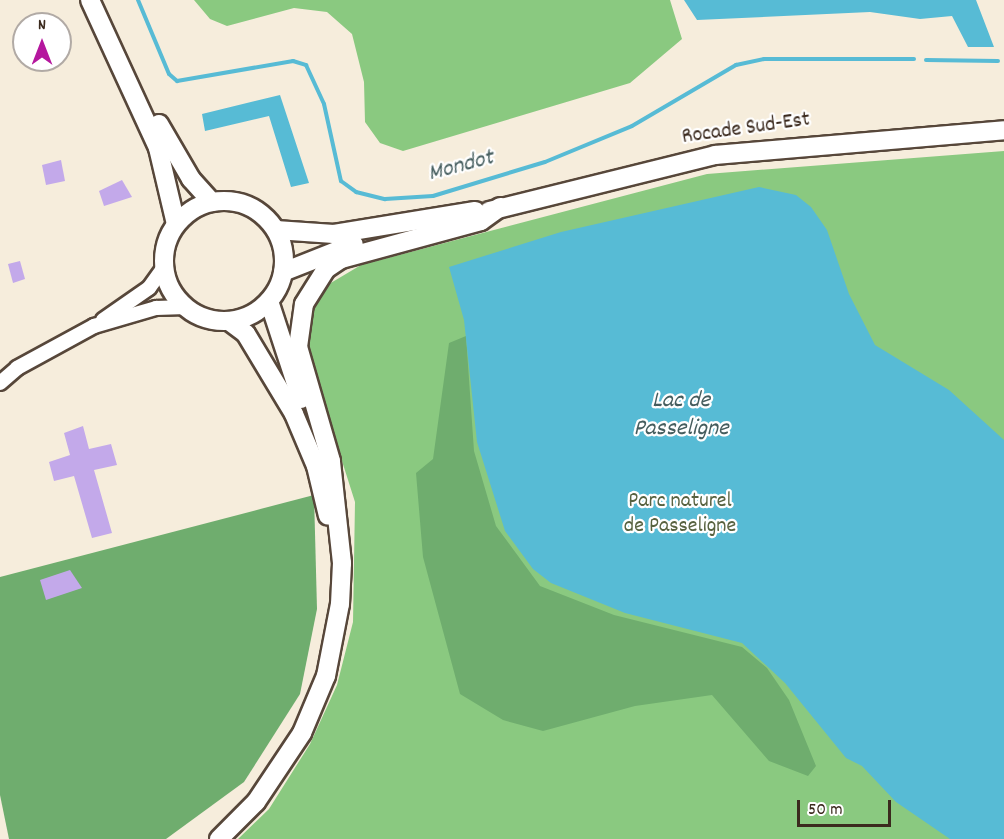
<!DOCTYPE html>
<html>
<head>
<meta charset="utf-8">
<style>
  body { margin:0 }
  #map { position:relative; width:1004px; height:839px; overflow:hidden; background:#f6eddc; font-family:Dekko,sans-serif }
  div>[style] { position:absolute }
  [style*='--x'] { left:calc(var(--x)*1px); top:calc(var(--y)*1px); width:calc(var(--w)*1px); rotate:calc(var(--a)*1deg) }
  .green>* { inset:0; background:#8ac980 }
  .forest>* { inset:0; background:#6fad6e }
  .water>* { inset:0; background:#57bbd5 }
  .stream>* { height:4px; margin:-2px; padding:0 2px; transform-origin:2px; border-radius:2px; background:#57bbd5 }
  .building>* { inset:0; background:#c3a9ea }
  .roads { filter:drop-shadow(2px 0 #57473a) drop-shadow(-2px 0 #57473a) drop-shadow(0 2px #57473a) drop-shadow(0 -2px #57473a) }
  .tertiary>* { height:14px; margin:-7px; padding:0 7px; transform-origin:7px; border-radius:7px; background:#fff }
  .primary>* { height:18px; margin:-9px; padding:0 9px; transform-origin:9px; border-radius:9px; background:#fff }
  .primary>.ring { margin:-9px; padding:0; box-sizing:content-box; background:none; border:18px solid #fff; border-radius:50% }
  span { translate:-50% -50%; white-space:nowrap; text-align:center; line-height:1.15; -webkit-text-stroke:4.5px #fff; paint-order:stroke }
  .street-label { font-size:22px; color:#3b2a1e }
  .park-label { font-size:22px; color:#576240 }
  .water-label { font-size:24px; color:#455d5e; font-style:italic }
  .north { position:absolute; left:12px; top:12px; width:60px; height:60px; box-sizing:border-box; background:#fff; border:2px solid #b1aaa5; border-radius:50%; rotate:0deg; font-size:16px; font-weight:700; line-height:24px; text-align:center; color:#3b2a1e }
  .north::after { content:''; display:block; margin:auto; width:21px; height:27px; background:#b5179e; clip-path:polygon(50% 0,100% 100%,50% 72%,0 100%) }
  .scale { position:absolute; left:797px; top:800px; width:94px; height:27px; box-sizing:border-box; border:3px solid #3b2a1e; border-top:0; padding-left:8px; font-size:18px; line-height:21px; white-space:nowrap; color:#3b2a1e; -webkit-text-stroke:4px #fff; paint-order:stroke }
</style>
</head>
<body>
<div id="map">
  <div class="green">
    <i style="clip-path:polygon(194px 0,670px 0,682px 39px,630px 83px,403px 151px,380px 143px,365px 122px,364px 82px,352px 34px,327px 12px,294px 8px,227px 26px,210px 19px)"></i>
    <i style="clip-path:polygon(1004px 151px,1004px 839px,238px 839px,269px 809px,310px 744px,337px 685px,353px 622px,355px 502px,309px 357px,305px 320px,324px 287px,361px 265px,707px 174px)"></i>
  </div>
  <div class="forest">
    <i style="clip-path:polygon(466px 336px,474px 451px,496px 526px,540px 586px,614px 615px,742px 647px,767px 668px,789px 700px,816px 766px,808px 776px,769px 761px,712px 695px,635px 706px,543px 731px,503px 720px,460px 694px,423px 557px,416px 473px,433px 459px,449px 343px)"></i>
    <i style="clip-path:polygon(314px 495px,317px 609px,300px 694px,244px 782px,166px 839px,9px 839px,0 795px,0 577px)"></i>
  </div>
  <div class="water">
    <i style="clip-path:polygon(684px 0,976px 0,994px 47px,968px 47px,952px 16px,920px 19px,870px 12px,697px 20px)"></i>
    <i style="clip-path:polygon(280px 95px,309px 183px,291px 187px,269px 116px,205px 131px,202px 114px)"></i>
    <i style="clip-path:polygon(759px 187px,796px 195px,811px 207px,827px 230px,849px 294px,875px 345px,949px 390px,1004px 440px,1004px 839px,950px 839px,896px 802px,862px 766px,846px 758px,785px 683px,742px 643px,625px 613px,551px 583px,533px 569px,505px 531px,477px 442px,464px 320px,449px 267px,561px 232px)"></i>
  </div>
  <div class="stream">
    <i style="--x:138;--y:0;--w:80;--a:67.3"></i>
    <i style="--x:169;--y:74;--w:11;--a:41"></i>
    <i style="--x:177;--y:81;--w:118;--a:-9.8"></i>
    <i style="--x:293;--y:61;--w:14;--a:17"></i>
    <i style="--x:306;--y:65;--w:43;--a:65.2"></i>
    <i style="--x:324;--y:104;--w:79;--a:77.6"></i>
    <i style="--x:341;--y:181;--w:19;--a:36"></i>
    <i style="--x:356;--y:192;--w:30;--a:14"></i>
    <i style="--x:385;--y:199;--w:48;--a:-3.6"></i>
    <i style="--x:433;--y:196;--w:117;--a:-16.9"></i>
    <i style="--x:545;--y:162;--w:94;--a:-22.5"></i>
    <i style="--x:632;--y:126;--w:121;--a:-30.4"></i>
    <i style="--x:736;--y:65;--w:29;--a:-12"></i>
    <i style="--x:764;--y:59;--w:150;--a:0"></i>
    <i style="--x:926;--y:60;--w:72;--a:0.8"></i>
  </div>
  <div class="building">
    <i style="clip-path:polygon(61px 160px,65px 181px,46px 185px,42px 165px)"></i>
    <i style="clip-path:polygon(122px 180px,132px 197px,104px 206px,99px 191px)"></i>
    <i style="clip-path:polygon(20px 261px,25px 279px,13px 283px,8px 264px)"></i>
    <i style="clip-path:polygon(83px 426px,89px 449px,111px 444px,117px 465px,94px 470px,112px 533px,92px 538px,74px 476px,54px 481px,49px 462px,70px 455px,64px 433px)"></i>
    <i style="clip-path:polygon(70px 570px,82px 588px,46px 600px,40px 580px)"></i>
  </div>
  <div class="roads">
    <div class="tertiary">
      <i style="--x:103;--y:320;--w:56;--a:-34.8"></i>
      <i style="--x:149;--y:288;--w:26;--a:-54"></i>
      <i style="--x:0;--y:383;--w:23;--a:-41"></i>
      <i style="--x:17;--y:368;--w:88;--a:-28.6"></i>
      <i style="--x:94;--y:326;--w:65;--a:-16.2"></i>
      <i style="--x:156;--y:308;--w:30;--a:-2"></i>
    </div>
    <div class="primary">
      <i style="--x:90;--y:0;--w:163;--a:65.3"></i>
      <i style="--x:158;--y:148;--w:78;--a:76.7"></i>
      <i style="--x:159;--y:124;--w:64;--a:59.8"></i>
      <i style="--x:191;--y:179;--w:31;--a:48"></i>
      <i class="ring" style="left:164px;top:201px;width:102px;height:102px"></i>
      <i style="--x:489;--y:211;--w:233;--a:-13.9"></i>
      <i style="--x:715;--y:155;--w:290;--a:-4.9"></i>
      <i style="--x:276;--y:230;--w:58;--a:3.9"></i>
      <i style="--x:334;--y:234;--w:143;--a:-9.3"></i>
      <i style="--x:283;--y:272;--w:76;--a:-21.5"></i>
      <i style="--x:269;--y:301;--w:103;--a:71.9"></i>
      <i style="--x:229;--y:321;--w:21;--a:37"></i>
      <i style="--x:246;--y:334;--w:93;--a:59"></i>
      <i style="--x:294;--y:414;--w:56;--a:67.1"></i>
      <i style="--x:316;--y:466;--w:51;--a:76.5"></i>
      <i style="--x:219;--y:839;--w:52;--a:-45"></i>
      <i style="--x:256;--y:802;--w:83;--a:-56.3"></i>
      <i style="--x:302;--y:733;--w:62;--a:-67.2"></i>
      <i style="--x:326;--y:676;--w:73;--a:-79"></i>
      <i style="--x:340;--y:604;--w:41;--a:-87.2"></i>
      <i style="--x:342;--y:563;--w:103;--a:-96.2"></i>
      <i style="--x:331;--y:461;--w:119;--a:-106.1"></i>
      <i style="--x:298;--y:347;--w:43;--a:-82.1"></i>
      <i style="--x:304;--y:304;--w:41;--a:-57.8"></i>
      <i style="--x:326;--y:269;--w:18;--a:-34"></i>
      <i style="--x:341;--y:259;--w:145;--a:-15.2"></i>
      <i style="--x:481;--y:221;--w:24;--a:-36"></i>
    </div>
  </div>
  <div class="street-label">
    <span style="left:746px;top:129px;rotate:-8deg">Rocade Sud-Est</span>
  </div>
  <div class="park-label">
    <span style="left:680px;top:514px">Parc naturel<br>de Passeligne</span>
  </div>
  <div class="water-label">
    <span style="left:461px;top:167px;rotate:-15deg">Mondot</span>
    <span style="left:681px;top:416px">Lac de<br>Passeligne</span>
  </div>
  <div class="north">N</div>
  <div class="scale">50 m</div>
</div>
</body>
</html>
